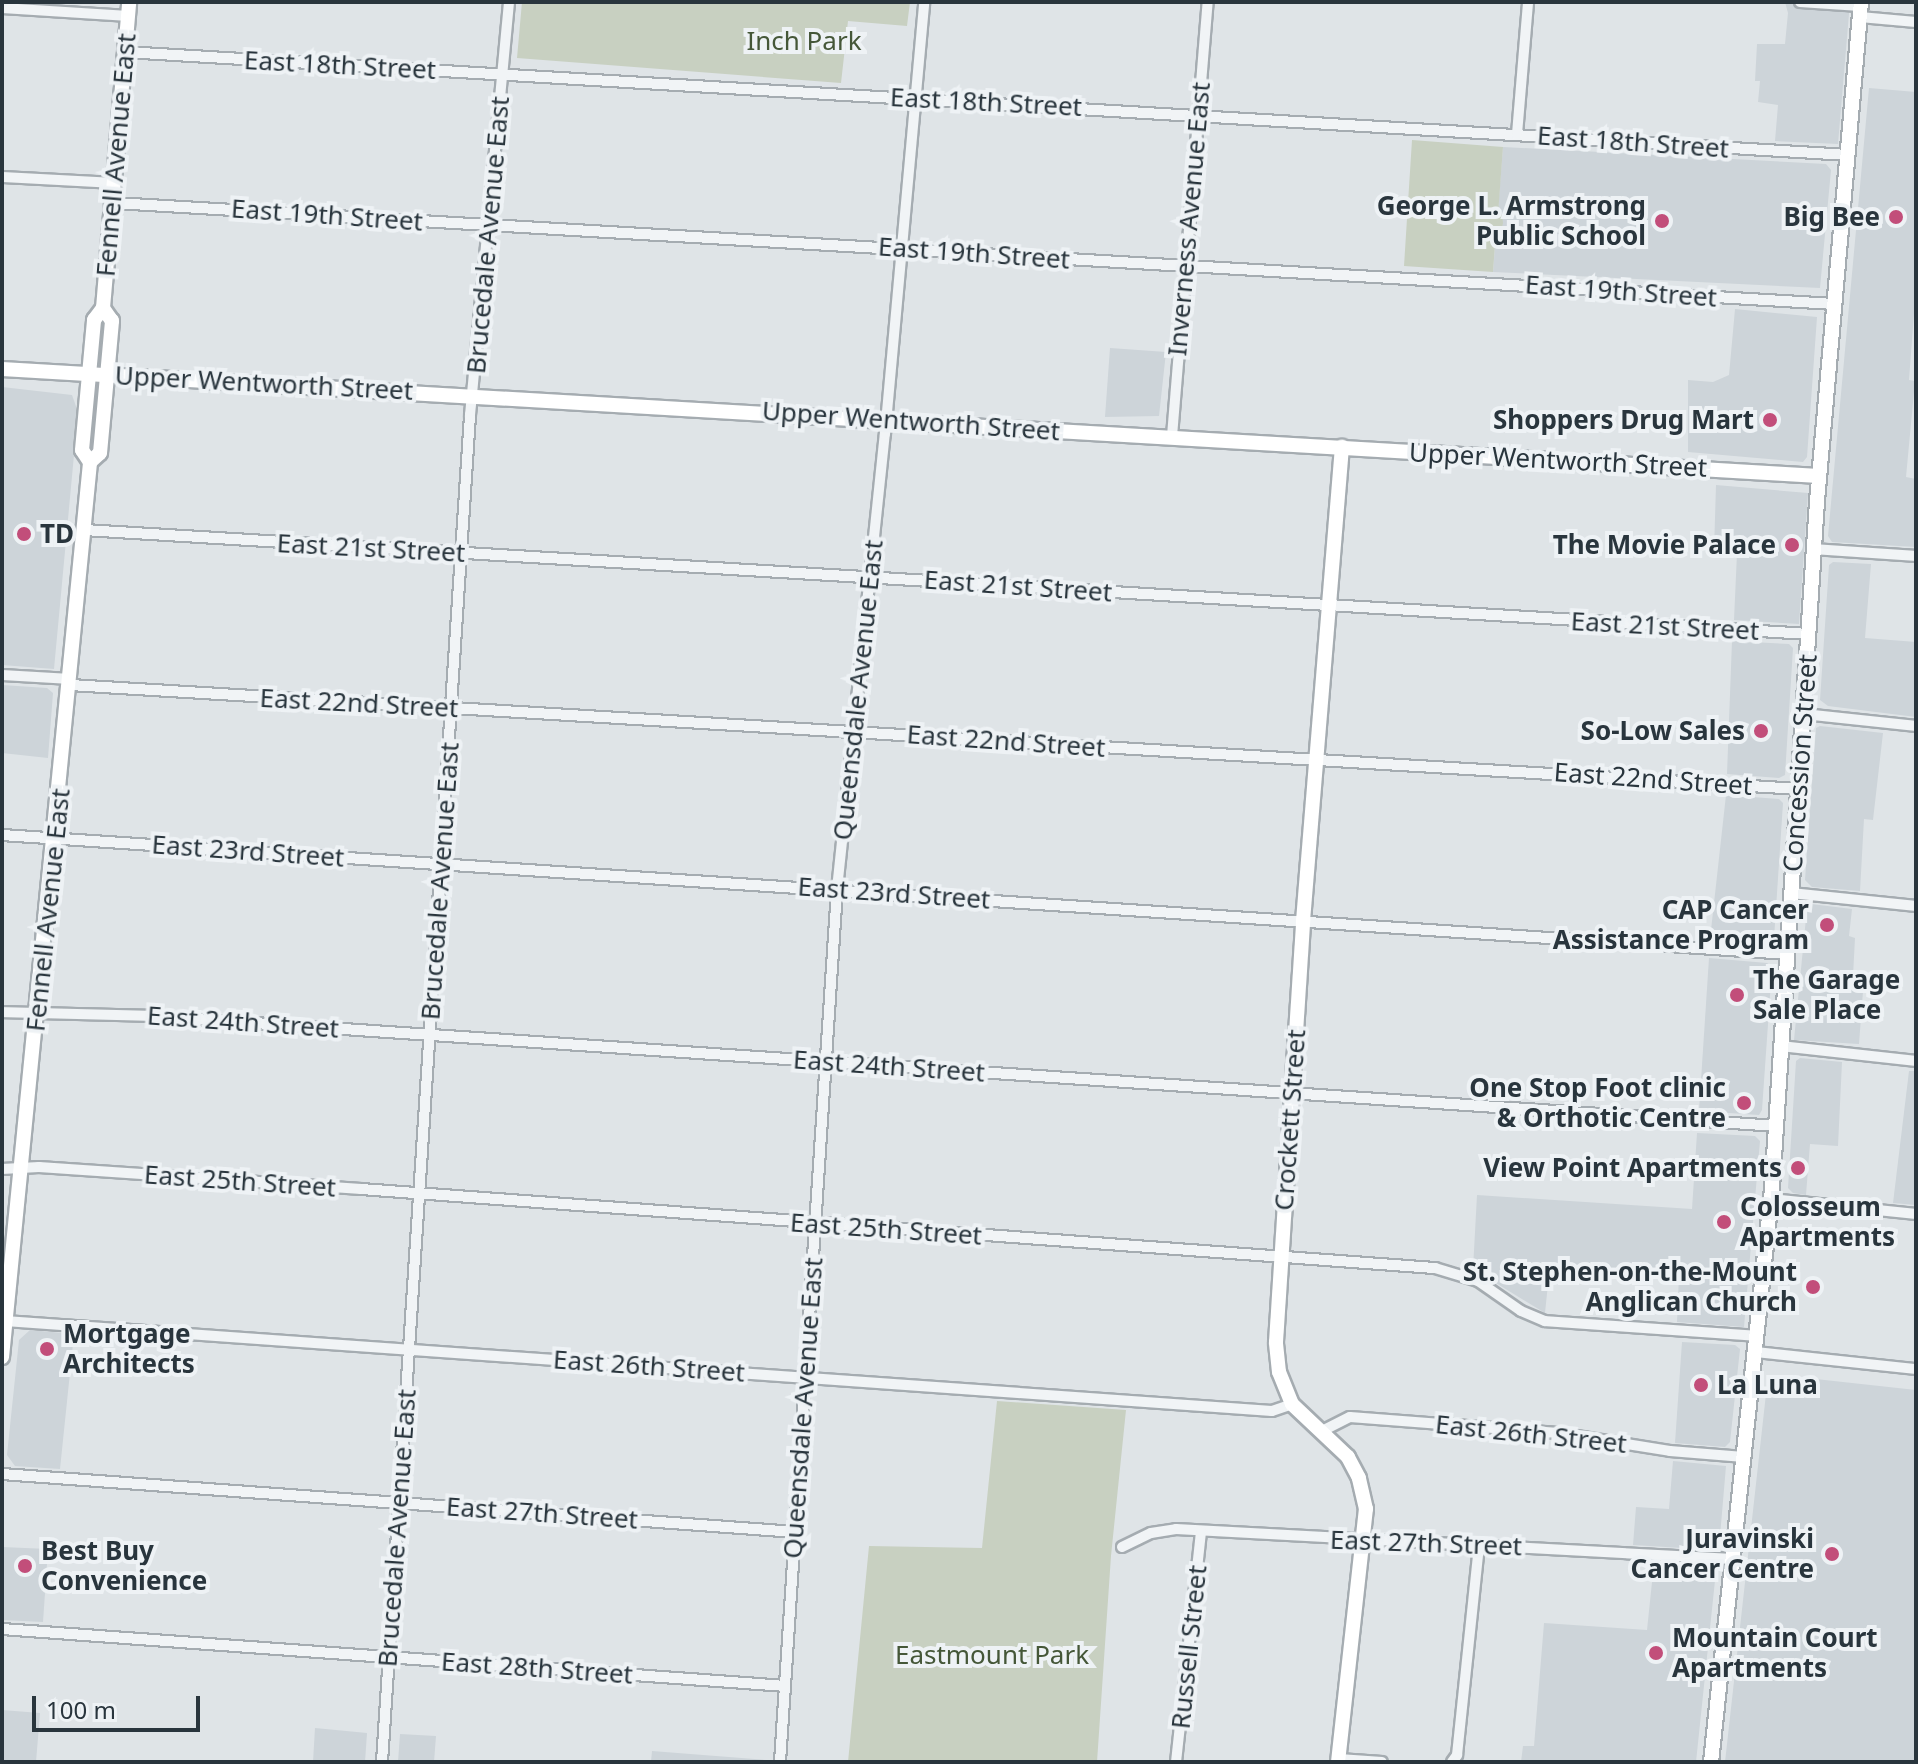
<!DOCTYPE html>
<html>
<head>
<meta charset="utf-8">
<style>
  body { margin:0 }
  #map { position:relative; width:1918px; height:1764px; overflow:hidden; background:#dfe4e7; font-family:"Noto Sans",sans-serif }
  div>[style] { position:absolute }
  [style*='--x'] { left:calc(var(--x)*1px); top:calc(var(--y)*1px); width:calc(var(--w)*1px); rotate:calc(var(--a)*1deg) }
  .built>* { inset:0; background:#cdd4d9 }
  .green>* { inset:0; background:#c8d0c1 }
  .roads { filter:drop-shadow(2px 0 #a5acb1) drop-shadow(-2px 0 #a5acb1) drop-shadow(0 2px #a5acb1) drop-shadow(0 -2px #a5acb1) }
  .street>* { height:10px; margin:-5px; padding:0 5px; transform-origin:5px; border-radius:5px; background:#f1f4f6 }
  .secondary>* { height:14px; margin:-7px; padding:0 7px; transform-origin:7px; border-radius:7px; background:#fff }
  .dots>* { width:22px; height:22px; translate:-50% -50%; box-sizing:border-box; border:4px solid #eef2f5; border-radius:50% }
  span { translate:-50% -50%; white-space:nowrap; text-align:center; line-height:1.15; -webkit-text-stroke:8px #eef2f5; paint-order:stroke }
  .park-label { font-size:26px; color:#455738 }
  .street-label { font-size:26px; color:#29353d }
  .poi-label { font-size:26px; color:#29353d; font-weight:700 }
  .right { translate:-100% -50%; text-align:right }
  .left { translate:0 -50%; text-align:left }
  .frame { position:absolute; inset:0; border:4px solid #29353d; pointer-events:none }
  .scale { position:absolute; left:32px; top:1696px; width:168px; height:36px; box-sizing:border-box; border:4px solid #29353d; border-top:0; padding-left:10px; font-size:24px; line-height:28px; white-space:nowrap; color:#29353d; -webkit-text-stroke:6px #eef2f5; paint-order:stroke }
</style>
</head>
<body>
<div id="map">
  <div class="built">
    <i style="clip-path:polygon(1785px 2px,1850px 2px,1838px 144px,1775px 141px,1778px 105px,1758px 102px,1760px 81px,1755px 81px,1757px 44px,1785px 44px,1788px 13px)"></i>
    <i style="clip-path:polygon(1869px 88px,1916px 92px,1916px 287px,1909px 380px,1915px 381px,1906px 477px,1916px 479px,1916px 547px,1832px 542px,1828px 536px)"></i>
    <i style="clip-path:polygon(1503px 147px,1826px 164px,1831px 170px,1820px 288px,1493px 272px)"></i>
    <i style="clip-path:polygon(1735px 309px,1817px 317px,1807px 457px,1803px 462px,1688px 452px,1688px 380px,1713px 382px,1729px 375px)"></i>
    <i style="clip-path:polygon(1110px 348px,1166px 352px,1159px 416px,1105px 417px)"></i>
    <i style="clip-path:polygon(2px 387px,72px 395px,78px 412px,54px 669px,2px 665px)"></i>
    <i style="clip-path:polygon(1716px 485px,1808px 493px,1799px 624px,1734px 620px,1737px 553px,1714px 551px)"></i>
    <i style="clip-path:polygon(1833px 562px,1871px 564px,1865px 638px,1916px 642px,1916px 717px,1828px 706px,1820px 700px,1829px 565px)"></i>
    <i style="clip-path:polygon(1732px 641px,1789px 644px,1793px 648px,1785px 775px,1779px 778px,1727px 774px)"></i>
    <i style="clip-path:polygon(2px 685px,47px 688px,53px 693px,48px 758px,2px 753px)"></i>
    <i style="clip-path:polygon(1820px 726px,1883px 733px,1873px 820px,1864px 819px,1860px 891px,1812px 887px,1805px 880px,1816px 728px)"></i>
    <i style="clip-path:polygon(1726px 795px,1779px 799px,1783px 803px,1774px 938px,1770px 942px,1710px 939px)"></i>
    <i style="clip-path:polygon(1811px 904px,1852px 909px,1849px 936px,1855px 938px,1853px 976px,1864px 978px,1859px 1044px,1794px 1040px,1807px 908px)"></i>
    <i style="clip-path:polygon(1709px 958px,1767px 963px,1772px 967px,1762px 1110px,1759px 1115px,1699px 1111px)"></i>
    <i style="clip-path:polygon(1800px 1058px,1842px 1062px,1838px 1146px,1810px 1144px,1806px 1195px,1793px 1193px,1788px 1188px,1796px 1061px)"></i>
    <i style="clip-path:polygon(1909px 1071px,1916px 1071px,1916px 1205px,1893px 1203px)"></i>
    <i style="clip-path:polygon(1697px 1133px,1755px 1136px,1760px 1141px,1744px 1327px,1677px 1322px,1679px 1275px,1550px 1265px,1545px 1313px,1473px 1269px,1477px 1195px,1692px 1209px)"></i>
    <i style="clip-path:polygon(30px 1330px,74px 1334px,60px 1469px,15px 1466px,7px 1455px,19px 1340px)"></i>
    <i style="clip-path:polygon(1682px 1342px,1735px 1345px,1740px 1349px,1730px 1442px,1725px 1447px,1675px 1443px)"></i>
    <i style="clip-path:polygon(1779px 1375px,1916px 1390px,1916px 1762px,1725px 1762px,1767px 1385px,1771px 1377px)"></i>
    <i style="clip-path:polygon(1673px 1461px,1726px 1466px,1719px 1548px,1715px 1550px,1633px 1545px,1636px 1507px,1669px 1509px)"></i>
    <i style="clip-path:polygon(2px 1547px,48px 1549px,43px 1622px,2px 1620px)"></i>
    <i style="clip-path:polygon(1654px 1563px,1711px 1567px,1716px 1571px,1696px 1762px,1521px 1762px,1523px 1746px,1534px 1746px,1544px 1623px,1647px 1630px)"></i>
    <i style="clip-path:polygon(2px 1710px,40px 1713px,36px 1762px,2px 1762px)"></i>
    <i style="clip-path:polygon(315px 1728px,367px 1733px,365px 1762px,313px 1762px)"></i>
    <i style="clip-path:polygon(400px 1734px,436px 1736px,434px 1762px,398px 1762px)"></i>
    <i style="clip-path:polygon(652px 1751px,766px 1760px,766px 1762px,651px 1762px)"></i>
  </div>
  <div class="green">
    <i style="clip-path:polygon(522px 2px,910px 2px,907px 26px,848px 21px,841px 83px,517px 58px)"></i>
    <i style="clip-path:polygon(1412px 140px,1503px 147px,1498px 215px,1502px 215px,1503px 223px,1501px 231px,1496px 232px,1493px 272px,1404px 266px)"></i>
    <i style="clip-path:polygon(997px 1401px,1126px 1410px,1111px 1556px,1097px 1762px,848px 1762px,869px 1546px,982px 1548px)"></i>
  </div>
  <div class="roads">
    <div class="street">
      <i style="--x:1800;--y:2;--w:60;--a:3.8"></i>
      <i style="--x:2;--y:8;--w:126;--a:3.6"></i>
      <i style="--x:1860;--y:17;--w:56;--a:5.1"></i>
      <i style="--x:125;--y:52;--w:1725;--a:3.42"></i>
      <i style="--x:1517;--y:134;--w:132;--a:-85.2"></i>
      <i style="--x:2;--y:177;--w:113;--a:3"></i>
      <i style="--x:114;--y:203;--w:1723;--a:3.36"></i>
      <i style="--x:1172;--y:436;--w:435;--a:-85.3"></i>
      <i style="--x:84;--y:530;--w:1728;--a:3.45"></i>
      <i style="--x:1814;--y:549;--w:102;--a:3.9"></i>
      <i style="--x:2;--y:675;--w:68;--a:3.4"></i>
      <i style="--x:70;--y:685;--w:1731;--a:3.44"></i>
      <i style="--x:1804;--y:714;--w:113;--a:6.1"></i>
      <i style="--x:2;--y:835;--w:1789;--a:3.81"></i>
      <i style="--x:1791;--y:893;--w:126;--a:5.9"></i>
      <i style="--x:2;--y:1012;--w:149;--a:1.5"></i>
      <i style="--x:151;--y:1016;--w:1629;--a:3.87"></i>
      <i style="--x:1781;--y:1046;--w:136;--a:6.3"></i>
      <i style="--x:2;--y:1169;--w:37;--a:-3"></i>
      <i style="--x:39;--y:1167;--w:323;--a:3.9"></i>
      <i style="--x:361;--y:1189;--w:1077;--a:4.21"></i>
      <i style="--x:1435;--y:1268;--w:45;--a:16.8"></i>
      <i style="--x:1478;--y:1281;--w:52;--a:34.9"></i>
      <i style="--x:1521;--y:1311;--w:26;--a:23"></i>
      <i style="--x:1545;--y:1321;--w:213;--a:4"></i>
      <i style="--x:1771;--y:1199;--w:146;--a:5.9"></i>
      <i style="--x:5;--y:1321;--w:1270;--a:4.06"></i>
      <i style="--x:1272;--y:1411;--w:21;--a:-19"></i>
      <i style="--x:1756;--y:1352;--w:161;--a:6.1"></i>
      <i style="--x:1322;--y:1431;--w:31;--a:-27"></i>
      <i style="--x:1350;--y:1417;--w:209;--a:4.4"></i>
      <i style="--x:1558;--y:1433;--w:113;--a:9.1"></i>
      <i style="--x:1670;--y:1451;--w:74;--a:4.6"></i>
      <i style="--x:2;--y:1474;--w:795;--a:4.18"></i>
      <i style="--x:1122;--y:1547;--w:32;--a:-26"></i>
      <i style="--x:1151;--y:1533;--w:25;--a:-9"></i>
      <i style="--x:1176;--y:1529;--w:558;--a:3.08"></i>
      <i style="--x:2;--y:1629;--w:785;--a:4.16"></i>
      <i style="--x:1339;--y:1759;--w:43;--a:4"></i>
      <i style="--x:382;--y:1762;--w:1350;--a:-86.26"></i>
      <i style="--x:470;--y:415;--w:415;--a:-84.6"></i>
      <i style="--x:780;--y:1762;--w:875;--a:-86.26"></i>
      <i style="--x:837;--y:889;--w:458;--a:-84"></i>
      <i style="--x:885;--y:434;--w:434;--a:-84.8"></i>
      <i style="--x:1176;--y:1762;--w:231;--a:-83.8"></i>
      <i style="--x:1452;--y:1762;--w:9;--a:-54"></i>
      <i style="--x:1457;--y:1755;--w:212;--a:-84"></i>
    </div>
    <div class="secondary">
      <i style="--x:2;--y:369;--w:1820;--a:3.37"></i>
      <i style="--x:90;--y:462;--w:13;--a:-42"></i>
      <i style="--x:100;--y:453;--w:133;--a:-84.8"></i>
      <i style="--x:112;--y:321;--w:16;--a:-125"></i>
      <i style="--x:2;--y:1357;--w:899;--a:-84.38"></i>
      <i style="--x:90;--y:462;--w:14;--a:-124"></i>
      <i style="--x:82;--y:450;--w:131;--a:-84.7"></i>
      <i style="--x:94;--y:320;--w:15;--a:-53"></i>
      <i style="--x:103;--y:308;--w:307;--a:-85.1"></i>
      <i style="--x:1338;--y:1762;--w:255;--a:-83.7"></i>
      <i style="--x:1366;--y:1509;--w:32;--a:-103"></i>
      <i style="--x:1359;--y:1478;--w:24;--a:-118"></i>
      <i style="--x:1348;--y:1457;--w:77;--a:-136.6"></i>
      <i style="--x:1292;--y:1404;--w:35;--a:-112"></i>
      <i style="--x:1279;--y:1372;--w:30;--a:-96"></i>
      <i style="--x:1276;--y:1342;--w:422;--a:-86.3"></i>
      <i style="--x:1303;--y:921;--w:476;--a:-85.3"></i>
      <i style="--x:1711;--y:1762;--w:577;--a:-83.93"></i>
      <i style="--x:1772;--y:1188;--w:688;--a:-86.25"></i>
      <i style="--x:1817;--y:501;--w:501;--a:-84.96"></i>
    </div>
  </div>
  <div class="dots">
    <i style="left:1896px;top:217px;background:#c24e7a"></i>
    <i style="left:1662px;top:221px;background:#c24e7a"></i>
    <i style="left:1770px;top:420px;background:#c24e7a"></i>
    <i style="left:24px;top:534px;background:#c24e7a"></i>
    <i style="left:1792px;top:545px;background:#c24e7a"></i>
    <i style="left:1761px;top:731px;background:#c24e7a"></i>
    <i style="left:1827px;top:925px;background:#c24e7a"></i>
    <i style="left:1737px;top:995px;background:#c24e7a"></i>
    <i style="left:1744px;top:1103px;background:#c24e7a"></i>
    <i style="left:1798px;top:1168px;background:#c24e7a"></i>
    <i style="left:1724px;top:1222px;background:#c24e7a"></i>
    <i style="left:1813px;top:1287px;background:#c24e7a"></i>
    <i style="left:47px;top:1349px;background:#c24e7a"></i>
    <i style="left:1701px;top:1385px;background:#c24e7a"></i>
    <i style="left:1832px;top:1554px;background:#c24e7a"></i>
    <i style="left:25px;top:1566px;background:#c24e7a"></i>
    <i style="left:1656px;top:1653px;background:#c24e7a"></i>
  </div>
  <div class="park-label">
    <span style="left:804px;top:41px">Inch Park</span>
    <span style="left:992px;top:1655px">Eastmount Park</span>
  </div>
  <div class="street-label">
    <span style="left:340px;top:65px;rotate:3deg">East 18th Street</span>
    <span style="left:986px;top:102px;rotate:3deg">East 18th Street</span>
    <span style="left:1633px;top:142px;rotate:4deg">East 18th Street</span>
    <span style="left:116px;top:155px;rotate:-85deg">Fennell Avenue East</span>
    <span style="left:327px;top:215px;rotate:4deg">East 19th Street</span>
    <span style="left:1189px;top:219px;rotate:-85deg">Inverness Avenue East</span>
    <span style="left:488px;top:235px;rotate:-85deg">Brucedale Avenue East</span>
    <span style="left:974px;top:253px;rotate:4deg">East 19th Street</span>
    <span style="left:1621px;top:291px;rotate:4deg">East 19th Street</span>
    <span style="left:264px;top:383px;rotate:3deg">Upper Wentworth Street</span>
    <span style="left:911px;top:421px;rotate:4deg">Upper Wentworth Street</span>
    <span style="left:1558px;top:460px;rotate:3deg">Upper Wentworth Street</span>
    <span style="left:371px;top:548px;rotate:3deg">East 21st Street</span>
    <span style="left:1018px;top:586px;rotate:4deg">East 21st Street</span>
    <span style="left:1665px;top:626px;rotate:3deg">East 21st Street</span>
    <span style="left:858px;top:690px;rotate:-84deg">Queensdale Avenue East</span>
    <span style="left:359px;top:703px;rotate:3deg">East 22nd Street</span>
    <span style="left:1006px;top:741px;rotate:4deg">East 22nd Street</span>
    <span style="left:1800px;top:763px;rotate:-86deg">Concession Street</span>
    <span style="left:1653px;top:779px;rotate:4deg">East 22nd Street</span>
    <span style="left:248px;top:851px;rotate:4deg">East 23rd Street</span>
    <span style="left:440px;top:881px;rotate:-86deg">Brucedale Avenue East</span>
    <span style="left:894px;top:893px;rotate:4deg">East 23rd Street</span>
    <span style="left:48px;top:910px;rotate:-84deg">Fennell Avenue East</span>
    <span style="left:243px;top:1022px;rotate:4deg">East 24th Street</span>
    <span style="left:889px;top:1066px;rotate:4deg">East 24th Street</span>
    <span style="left:1290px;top:1120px;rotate:-86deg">Crockett Street</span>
    <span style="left:240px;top:1181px;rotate:4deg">East 25th Street</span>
    <span style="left:886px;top:1229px;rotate:4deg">East 25th Street</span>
    <span style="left:649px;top:1366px;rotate:4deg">East 26th Street</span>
    <span style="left:803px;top:1408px;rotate:-86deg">Queensdale Avenue East</span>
    <span style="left:1531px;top:1434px;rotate:6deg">East 26th Street</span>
    <span style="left:542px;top:1513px;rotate:4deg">East 27th Street</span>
    <span style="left:397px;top:1528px;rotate:-86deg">Brucedale Avenue East</span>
    <span style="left:1426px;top:1543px;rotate:2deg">East 27th Street</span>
    <span style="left:1189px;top:1647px;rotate:-84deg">Russell Street</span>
    <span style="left:537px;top:1668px;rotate:4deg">East 28th Street</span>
  </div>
  <div class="poi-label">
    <span class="right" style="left:1646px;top:221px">George L. Armstrong<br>Public School</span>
    <span class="right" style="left:1880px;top:217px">Big Bee</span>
    <span class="right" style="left:1754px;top:420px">Shoppers Drug Mart</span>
    <span class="left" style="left:40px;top:534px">TD</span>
    <span class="right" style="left:1776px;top:545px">The Movie Palace</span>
    <span class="right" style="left:1745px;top:731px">So-Low Sales</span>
    <span class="right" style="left:1809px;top:925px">CAP Cancer<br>Assistance Program</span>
    <span class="left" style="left:1753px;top:995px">The Garage<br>Sale Place</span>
    <span class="right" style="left:1726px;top:1103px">One Stop Foot clinic<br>&amp; Orthotic Centre</span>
    <span class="right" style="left:1782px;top:1168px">View Point Apartments</span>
    <span class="left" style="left:1740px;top:1222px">Colosseum<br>Apartments</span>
    <span class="right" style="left:1797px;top:1287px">St. Stephen-on-the-Mount<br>Anglican Church</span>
    <span class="left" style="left:63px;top:1349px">Mortgage<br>Architects</span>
    <span class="left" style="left:1717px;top:1385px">La Luna</span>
    <span class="right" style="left:1814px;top:1554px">Juravinski<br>Cancer Centre</span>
    <span class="left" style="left:41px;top:1566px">Best Buy<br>Convenience</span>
    <span class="left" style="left:1672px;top:1653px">Mountain Court<br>Apartments</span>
  </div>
  <div class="frame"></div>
  <div class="scale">100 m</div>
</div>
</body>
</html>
